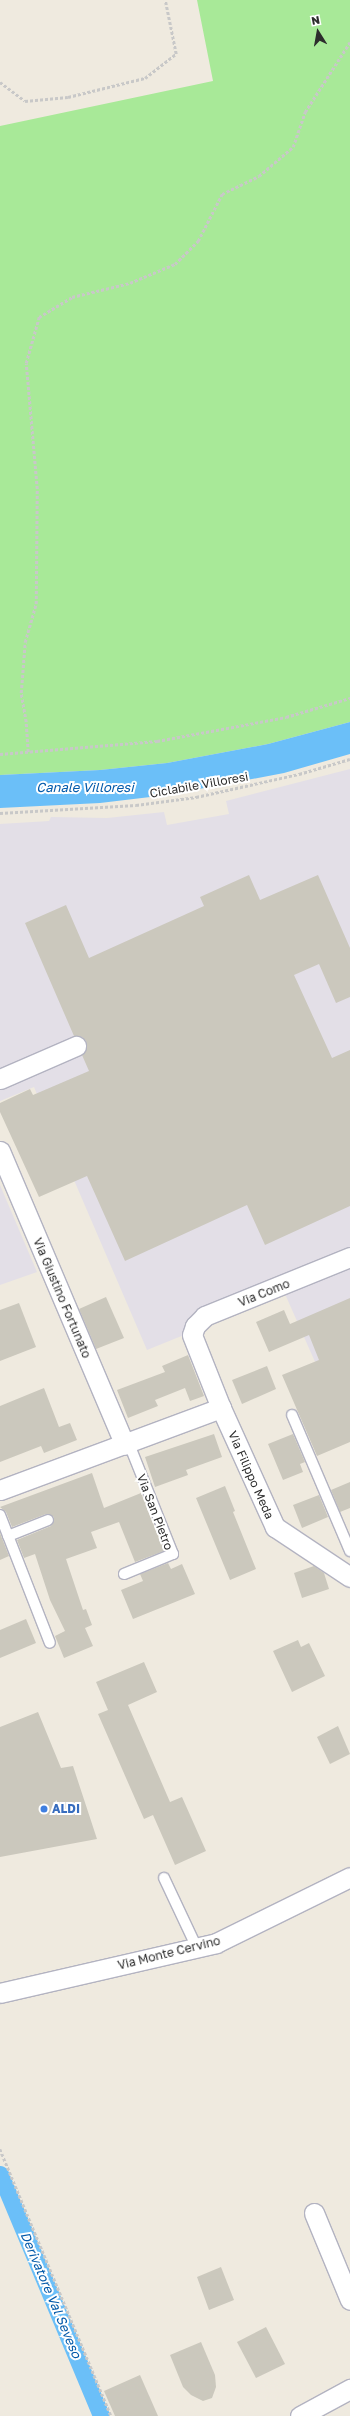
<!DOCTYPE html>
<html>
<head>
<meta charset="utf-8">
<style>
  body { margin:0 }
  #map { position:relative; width:350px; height:2416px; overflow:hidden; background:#efeadf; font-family:"Golos Text",sans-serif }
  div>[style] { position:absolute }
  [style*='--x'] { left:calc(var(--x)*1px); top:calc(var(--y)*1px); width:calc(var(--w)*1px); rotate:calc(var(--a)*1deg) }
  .industrial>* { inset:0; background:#e3dfe7 }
  .green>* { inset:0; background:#a8e998 }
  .water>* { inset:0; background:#6bbff8 }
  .canal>* { height:17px; margin:-8.5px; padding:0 8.5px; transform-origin:8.5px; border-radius:8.5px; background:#6bbff8 }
  .building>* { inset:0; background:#cbc8bd }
  .path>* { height:2.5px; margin-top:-1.25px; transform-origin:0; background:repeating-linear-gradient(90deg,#c8c8c8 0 3px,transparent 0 5px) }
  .roads { filter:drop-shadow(1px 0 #b3b3c1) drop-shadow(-1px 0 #b3b3c1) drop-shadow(0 1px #b3b3c1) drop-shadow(0 -1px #b3b3c1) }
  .service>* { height:10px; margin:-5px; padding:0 5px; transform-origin:5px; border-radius:5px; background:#fff }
  .minor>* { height:19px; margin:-9.5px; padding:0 9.5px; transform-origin:9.5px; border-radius:9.5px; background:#fff }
  .dots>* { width:11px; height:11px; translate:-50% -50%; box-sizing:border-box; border:2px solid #fff; border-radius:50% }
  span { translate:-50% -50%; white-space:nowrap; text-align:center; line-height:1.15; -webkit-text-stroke:4px #fff; paint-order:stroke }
  .street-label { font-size:12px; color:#2d2d2d }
  .shop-label { font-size:12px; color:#366cbe; font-weight:700 }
  .left { translate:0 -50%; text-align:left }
  .water-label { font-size:13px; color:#035aaa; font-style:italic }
  .north { position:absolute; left:298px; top:12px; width:40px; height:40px; -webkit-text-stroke:3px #fff; paint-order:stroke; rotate:349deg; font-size:11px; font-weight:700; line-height:16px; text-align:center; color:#2d2d2d }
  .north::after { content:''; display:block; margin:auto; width:14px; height:18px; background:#2d2d2d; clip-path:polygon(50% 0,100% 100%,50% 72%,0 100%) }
</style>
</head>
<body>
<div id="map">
  <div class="industrial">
    <i style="clip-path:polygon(350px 769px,350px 1441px,285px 1294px,147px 1350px,34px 1087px,0 1101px,0 824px,49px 821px,51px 817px,107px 818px,164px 812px,167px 825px,229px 814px,226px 801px)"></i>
    <i style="clip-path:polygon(0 1185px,37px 1272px,0 1285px)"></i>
  </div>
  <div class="green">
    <i style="clip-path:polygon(197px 0,350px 0,350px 722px,268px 744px,167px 763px,100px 770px,0 775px,0 126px,213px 81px)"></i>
  </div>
  <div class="water">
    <i style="clip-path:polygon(350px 722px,350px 754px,284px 773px,167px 795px,100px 803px,0 808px,0 775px,100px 770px,167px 763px,268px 744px)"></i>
  </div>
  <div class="canal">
    <i style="--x:0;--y:2174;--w:262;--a:67.3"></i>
  </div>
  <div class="building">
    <i style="clip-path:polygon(249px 875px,260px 900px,318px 875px,350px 948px,350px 997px,336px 1003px,319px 964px,294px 975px,332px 1058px,350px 1050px,350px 1206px,265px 1245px,247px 1205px,125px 1261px,87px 1176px,39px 1197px,0 1112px,0 1103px,30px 1089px,33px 1095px,89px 1071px,82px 1055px,87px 1048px,86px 1041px,82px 1037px,74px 1036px,25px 923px,66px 905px,89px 958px,204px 906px,200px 897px)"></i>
    <i style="clip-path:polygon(106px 1297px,124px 1338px,96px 1349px,79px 1309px)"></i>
    <i style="clip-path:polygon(350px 1298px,350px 1442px,317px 1456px,282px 1375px,319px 1360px,309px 1335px,269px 1352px,256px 1322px,284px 1310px,290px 1324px)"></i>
    <i style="clip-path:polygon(19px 1303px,36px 1347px,0 1361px,0 1310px)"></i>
    <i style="clip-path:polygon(188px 1355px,204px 1396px,190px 1401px,185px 1388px,155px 1400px,158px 1406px,128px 1418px,117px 1390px,165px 1372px,162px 1366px)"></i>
    <i style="clip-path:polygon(267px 1366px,276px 1389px,242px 1404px,232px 1380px)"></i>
    <i style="clip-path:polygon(44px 1388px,59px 1427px,70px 1423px,77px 1440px,44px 1453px,41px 1446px,0 1462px,0 1406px)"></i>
    <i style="clip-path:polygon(214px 1434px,222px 1457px,186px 1470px,188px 1475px,155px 1487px,145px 1457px)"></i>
    <i style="clip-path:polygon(293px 1434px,305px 1462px,300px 1464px,303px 1472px,283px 1480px,268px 1444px)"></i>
    <i style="clip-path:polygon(92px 1473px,104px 1508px,141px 1493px,164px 1551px,135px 1562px,119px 1522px,91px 1532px,97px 1548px,66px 1559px,83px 1610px,86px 1609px,92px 1625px,85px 1628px,93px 1646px,64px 1658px,55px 1636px,65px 1631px,50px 1600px,35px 1554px,24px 1558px,17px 1540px,51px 1526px,54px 1517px,46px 1514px,12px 1527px,6px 1512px,0 1507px)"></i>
    <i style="clip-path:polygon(350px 1482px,350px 1508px,340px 1512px,331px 1490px)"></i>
    <i style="clip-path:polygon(225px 1486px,235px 1511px,233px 1512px,256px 1569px,230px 1580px,196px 1498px)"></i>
    <i style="clip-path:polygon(319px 1495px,328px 1517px,302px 1528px,293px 1505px)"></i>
    <i style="clip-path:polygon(0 1533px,9px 1556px,0 1560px)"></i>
    <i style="clip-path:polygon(168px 1563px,171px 1569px,182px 1564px,195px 1594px,133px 1619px,121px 1590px,143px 1581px,140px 1574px)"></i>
    <i style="clip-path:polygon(314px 1566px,324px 1573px,329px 1589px,302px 1598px,294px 1573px)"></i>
    <i style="clip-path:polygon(26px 1619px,36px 1643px,0 1658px,0 1630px)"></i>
    <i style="clip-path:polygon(298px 1640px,301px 1647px,309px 1643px,325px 1676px,292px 1692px,273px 1651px)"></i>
    <i style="clip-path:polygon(144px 1662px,157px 1692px,128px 1705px,170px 1802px,182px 1797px,206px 1851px,175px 1865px,153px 1815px,144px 1819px,98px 1714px,108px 1710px,96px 1682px)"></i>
    <i style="clip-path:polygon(38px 1712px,61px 1768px,73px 1766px,97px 1839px,0 1857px,0 1727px)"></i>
    <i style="clip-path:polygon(338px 1726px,350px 1754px,330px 1764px,317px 1737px)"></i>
    <i style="clip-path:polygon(221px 2267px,234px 2300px,209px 2310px,197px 2277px)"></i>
    <i style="clip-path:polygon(266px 2327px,285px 2364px,256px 2378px,237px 2342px)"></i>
    <i style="clip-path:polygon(201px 2342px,215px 2375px,216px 2387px,212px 2398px,203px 2401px,191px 2395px,183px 2387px,170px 2355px)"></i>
    <i style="clip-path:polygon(140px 2375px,158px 2416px,115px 2416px,104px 2391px)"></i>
  </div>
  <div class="path">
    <i style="--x:0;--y:82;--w:31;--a:37"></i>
    <i style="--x:25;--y:101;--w:43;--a:-5.3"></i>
    <i style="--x:68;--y:97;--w:79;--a:-13.9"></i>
    <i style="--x:145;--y:78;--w:39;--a:-38"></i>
    <i style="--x:176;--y:54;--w:55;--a:-101.5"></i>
    <i style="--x:28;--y:752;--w:30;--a:-94"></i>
    <i style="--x:26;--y:722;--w:29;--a:-100"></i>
    <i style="--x:21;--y:693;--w:51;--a:-85.5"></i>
    <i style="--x:25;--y:642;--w:40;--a:-74"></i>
    <i style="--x:36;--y:604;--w:115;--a:-89.5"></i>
    <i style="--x:37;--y:489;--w:126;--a:-95"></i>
    <i style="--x:26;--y:363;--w:48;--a:-74.2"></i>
    <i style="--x:39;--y:317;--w:39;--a:-31"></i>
    <i style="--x:72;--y:297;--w:60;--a:-13.6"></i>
    <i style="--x:130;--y:283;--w:49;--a:-22.9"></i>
    <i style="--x:175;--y:264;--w:33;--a:-45"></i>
    <i style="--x:198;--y:241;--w:53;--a:-62.9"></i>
    <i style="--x:222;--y:194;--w:41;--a:-25.9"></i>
    <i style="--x:259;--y:176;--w:45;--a:-40.5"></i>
    <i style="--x:293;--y:147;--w:37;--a:-71"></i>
    <i style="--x:305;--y:112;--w:83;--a:-57.3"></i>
    <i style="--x:0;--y:754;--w:158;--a:-4.7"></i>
    <i style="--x:157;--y:741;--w:131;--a:-10.5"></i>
    <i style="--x:286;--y:717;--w:67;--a:-16.5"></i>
    <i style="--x:0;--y:813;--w:136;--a:-3.4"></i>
    <i style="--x:136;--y:805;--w:61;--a:-7.6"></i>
    <i style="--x:196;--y:797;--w:106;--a:-12.6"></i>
    <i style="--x:299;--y:774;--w:53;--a:-16.4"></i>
    <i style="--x:0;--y:2149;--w:289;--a:67.4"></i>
  </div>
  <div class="roads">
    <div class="service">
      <i style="--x:292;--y:1415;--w:148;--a:66.9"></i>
      <i style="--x:0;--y:1515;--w:137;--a:68.7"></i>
      <i style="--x:8;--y:1536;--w:43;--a:-21.8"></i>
      <i style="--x:124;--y:1574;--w:53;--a:-22.2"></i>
      <i style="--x:173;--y:1554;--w:118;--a:-111.8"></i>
      <i style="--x:164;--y:1878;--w:77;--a:64.8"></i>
    </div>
    <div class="minor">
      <i style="--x:0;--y:1079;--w:83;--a:-23.5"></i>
      <i style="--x:0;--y:1151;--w:319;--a:67"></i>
      <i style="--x:350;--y:1257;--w:157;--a:157.9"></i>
      <i style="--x:205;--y:1316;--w:14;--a:135"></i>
      <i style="--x:195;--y:1326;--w:9;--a:108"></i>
      <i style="--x:192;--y:1335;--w:79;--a:68.3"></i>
      <i style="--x:221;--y:1408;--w:131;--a:65.6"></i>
      <i style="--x:275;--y:1527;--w:90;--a:33.7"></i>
      <i style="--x:0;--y:1490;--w:236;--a:-20.4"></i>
      <i style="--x:0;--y:1993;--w:222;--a:-13"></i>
      <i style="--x:216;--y:1943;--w:149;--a:-26.2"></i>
      <i style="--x:314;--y:2213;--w:94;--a:67.5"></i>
      <i style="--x:300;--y:2416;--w:57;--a:-28.4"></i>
    </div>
  </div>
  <div class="dots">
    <i style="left:44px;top:1809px;background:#3f7fe0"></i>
  </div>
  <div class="street-label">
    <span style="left:199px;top:785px;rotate:-10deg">Ciclabile Villoresi</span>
    <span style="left:264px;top:1293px;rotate:-22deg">Via Como</span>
    <span style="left:62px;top:1298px;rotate:67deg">Via Giustino Fortunato</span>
    <span style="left:251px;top:1475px;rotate:66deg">Via Filippo Meda</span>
    <span style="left:155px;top:1512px;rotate:69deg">Via San Pietro</span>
    <span style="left:169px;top:1953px;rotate:-14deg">Via Monte Cervino</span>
  </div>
  <div class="shop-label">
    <span class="left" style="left:52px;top:1809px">ALDI</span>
  </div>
  <div class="water-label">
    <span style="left:85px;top:787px">Canale Villoresi</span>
    <span style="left:51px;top:2295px;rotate:67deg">Derivatore Val Seveso</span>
  </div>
  <div class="north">N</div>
</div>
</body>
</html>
